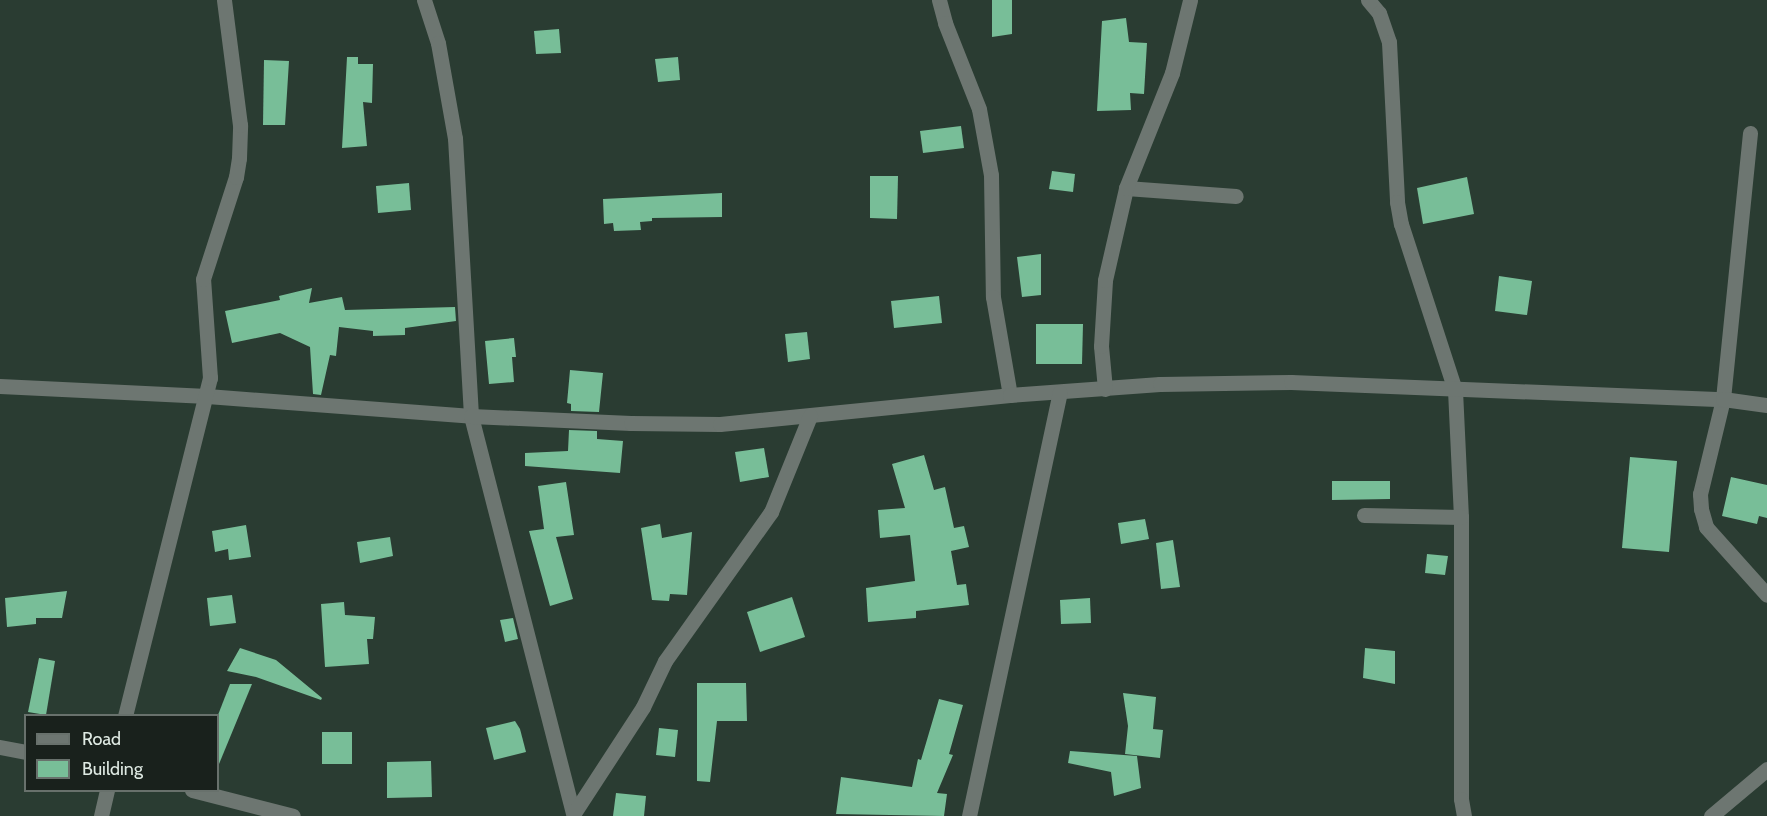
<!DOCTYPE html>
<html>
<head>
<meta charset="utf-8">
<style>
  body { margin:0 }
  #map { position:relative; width:1767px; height:816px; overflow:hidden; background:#2a3c32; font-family:Cabin,sans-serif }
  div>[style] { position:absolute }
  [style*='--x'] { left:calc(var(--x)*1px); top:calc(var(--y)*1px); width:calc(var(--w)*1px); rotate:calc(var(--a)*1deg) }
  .building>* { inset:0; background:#78be98 }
  .minor>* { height:15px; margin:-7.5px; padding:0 7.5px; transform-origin:7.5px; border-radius:7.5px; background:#6d7671 }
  span { translate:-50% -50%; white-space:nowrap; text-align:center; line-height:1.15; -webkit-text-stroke:6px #19211c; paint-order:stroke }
  .legend { position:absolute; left:24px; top:714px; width:195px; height:78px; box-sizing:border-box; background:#19211c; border:2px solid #68716c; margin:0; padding:8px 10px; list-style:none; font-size:18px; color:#dfeae3 }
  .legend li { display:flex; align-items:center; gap:12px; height:30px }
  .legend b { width:30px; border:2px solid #68716c }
</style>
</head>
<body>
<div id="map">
  <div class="building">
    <i style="clip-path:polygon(992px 0,1012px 0,1012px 34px,992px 37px)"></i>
    <i style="clip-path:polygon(1126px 18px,1129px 42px,1147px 43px,1144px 94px,1130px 93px,1131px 110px,1097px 111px,1102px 21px)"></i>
    <i style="clip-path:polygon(559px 29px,561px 53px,536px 54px,534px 31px)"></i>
    <i style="clip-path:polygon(347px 57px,358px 57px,358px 64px,373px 64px,372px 103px,363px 102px,367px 146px,342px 148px)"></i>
    <i style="clip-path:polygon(678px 57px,680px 80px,658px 82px,655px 59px)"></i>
    <i style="clip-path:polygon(264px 60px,289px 61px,285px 125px,263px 125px)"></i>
    <i style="clip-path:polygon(961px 126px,964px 148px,923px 153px,920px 131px)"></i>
    <i style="clip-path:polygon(1052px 171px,1075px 174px,1073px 192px,1049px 189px)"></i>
    <i style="clip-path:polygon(870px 176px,898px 176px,897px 219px,870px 218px)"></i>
    <i style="clip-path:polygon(1467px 177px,1474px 214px,1423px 224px,1417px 188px)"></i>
    <i style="clip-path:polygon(409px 183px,411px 210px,378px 213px,376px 186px)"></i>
    <i style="clip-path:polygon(722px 193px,722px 217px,652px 218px,652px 221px,640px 222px,641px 230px,614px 231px,613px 223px,604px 224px,603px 199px)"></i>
    <i style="clip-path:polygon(1041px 254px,1041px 295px,1022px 297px,1017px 257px)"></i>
    <i style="clip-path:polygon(1499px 276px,1532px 281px,1527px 315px,1495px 311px)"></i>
    <i style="clip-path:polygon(312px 288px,309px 303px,342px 297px,345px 310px,455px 307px,456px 321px,405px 328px,405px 335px,373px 336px,373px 331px,339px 327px,336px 356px,330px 355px,321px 395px,313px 394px,310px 347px,280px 333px,232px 343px,225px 311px,280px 300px,279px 296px)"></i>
    <i style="clip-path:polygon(939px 296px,942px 323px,894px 328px,891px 301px)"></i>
    <i style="clip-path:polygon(1036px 324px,1083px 324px,1082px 364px,1036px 364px)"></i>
    <i style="clip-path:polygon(807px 332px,810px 359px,788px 362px,785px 334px)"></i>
    <i style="clip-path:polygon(514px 338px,516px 357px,512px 357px,514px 382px,489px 384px,485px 341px)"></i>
    <i style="clip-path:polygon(570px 370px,603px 373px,599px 412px,571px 411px,571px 404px,567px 403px)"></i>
    <i style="clip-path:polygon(569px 430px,597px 431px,597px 439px,623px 441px,620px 473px,525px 466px,525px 453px,568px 451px)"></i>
    <i style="clip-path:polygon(764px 448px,769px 477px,740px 482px,735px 452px)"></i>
    <i style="clip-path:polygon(924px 455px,934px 490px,945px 487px,954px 528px,964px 526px,969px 547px,951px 551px,957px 585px,966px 584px,969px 605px,916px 611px,916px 618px,868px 622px,866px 588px,915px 581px,910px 535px,880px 538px,878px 510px,905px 508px,892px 464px)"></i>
    <i style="clip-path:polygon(1630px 457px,1677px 461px,1669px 552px,1622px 548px)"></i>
    <i style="clip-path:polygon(1731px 477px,1767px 485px,1767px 518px,1759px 516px,1757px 524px,1722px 516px)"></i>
    <i style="clip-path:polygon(1332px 481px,1390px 481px,1390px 499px,1332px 500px)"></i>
    <i style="clip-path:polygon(566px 482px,574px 535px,556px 537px,573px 599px,550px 606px,529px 531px,544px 529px,538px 486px)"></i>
    <i style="clip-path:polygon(1145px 519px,1149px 539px,1121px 544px,1118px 523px)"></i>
    <i style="clip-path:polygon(660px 524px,662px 538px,692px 532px,687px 595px,670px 594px,669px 601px,652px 600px,641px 528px)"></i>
    <i style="clip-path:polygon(246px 525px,251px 557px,229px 560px,228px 549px,215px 552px,212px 531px)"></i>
    <i style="clip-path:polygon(390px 537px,393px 556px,360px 563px,357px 542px)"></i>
    <i style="clip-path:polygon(1173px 540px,1180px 587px,1161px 589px,1156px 543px)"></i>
    <i style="clip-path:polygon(1427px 554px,1448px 556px,1445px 575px,1425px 573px)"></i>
    <i style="clip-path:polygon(67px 591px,62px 618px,36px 618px,36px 624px,7px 627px,5px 598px)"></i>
    <i style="clip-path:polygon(232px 595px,236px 623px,210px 626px,207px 598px)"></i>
    <i style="clip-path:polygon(792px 597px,805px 637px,760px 652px,747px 612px)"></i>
    <i style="clip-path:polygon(1090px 598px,1091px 623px,1061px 624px,1060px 600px)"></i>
    <i style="clip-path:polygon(344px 602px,345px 615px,375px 617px,373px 639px,367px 639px,369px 664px,325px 667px,321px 604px)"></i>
    <i style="clip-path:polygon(513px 618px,518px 639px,505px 642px,500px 620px)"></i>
    <i style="clip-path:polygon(240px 648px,276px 660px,322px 698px,321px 700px,256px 677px,227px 671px)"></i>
    <i style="clip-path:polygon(1365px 648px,1395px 651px,1395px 684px,1363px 678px)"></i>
    <i style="clip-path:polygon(39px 658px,55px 661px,46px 715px,28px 712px)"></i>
    <i style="clip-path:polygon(697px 683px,746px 683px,747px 721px,717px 721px,710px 782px,697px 781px)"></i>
    <i style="clip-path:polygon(230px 684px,252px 684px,219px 764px,218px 715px)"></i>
    <i style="clip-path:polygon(1123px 693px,1156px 697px,1153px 729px,1163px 730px,1160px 758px,1125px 754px,1128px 726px)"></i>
    <i style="clip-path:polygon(939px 699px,963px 705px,949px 754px,953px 755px,937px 793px,947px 794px,944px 816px,836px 814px,841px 777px,912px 787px,918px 759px,921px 760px)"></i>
    <i style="clip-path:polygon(515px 721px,520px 729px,526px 752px,494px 760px,486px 728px)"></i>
    <i style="clip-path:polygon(659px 728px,678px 730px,675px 757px,656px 755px)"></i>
    <i style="clip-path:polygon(322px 732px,352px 732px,352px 764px,322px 764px)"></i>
    <i style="clip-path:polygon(1070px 751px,1137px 756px,1141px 788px,1114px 796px,1111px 772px,1068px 763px)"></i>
    <i style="clip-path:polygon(431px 761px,432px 797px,387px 798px,387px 762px)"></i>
    <i style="clip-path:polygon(616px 793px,646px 796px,644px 816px,613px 816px)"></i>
  </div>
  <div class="minor">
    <i style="--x:424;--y:0;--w:45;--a:72"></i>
    <i style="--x:438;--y:43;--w:97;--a:79.9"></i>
    <i style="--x:455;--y:138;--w:278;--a:86.7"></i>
    <i style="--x:471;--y:416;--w:413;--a:75.6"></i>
    <i style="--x:939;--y:0;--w:24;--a:75"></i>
    <i style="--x:945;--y:23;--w:92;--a:68.4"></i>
    <i style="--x:979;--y:109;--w:67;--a:79.7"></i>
    <i style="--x:991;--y:175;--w:122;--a:89.1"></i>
    <i style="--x:993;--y:297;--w:99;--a:80.2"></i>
    <i style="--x:1368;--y:0;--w:17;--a:50"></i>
    <i style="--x:1379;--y:13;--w:31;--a:71"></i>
    <i style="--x:1389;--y:42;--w:160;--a:87.1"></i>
    <i style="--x:1397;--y:202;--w:22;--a:80"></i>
    <i style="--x:1401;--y:224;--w:175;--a:72"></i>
    <i style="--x:1455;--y:390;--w:127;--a:87.3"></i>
    <i style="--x:1461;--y:517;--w:282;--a:90"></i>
    <i style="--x:1461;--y:799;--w:17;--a:80"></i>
    <i style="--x:1750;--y:133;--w:267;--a:95.8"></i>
    <i style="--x:1723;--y:399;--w:98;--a:103.6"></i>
    <i style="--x:1700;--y:494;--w:15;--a:86"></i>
    <i style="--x:1701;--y:509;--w:19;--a:74"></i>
    <i style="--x:1706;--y:527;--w:91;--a:48.1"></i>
    <i style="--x:1126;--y:188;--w:110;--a:4.2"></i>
    <i style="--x:0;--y:386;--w:207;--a:2.8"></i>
    <i style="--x:207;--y:396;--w:265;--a:4.3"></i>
    <i style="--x:471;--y:416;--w:160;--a:2.5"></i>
    <i style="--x:631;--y:423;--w:89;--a:0.6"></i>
    <i style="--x:720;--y:424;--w:291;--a:-5.7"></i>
    <i style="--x:1010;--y:395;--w:150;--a:-4.2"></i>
    <i style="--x:1160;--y:384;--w:131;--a:-0.9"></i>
    <i style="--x:1291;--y:382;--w:432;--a:2.3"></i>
    <i style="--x:1723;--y:399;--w:44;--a:7.8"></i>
    <i style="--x:1105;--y:389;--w:43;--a:-95.3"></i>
    <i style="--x:1101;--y:346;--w:66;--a:-86.5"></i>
    <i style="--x:1105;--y:280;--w:94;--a:-77.1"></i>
    <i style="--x:1126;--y:188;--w:124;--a:-68.2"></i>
    <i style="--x:1172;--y:73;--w:75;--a:-76.1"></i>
    <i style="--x:1364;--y:515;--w:97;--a:1.2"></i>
    <i style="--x:125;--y:716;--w:349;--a:-75.9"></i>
    <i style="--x:210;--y:378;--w:99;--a:-94"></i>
    <i style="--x:203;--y:279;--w:107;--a:-72.1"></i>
    <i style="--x:236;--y:177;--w:19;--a:-81"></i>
    <i style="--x:239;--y:158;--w:33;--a:-88"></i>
    <i style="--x:240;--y:125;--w:126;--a:-97.3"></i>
    <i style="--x:0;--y:747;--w:26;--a:11"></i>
    <i style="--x:192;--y:790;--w:104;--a:14.4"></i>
    <i style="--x:574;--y:813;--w:126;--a:-56.9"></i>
    <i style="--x:643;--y:707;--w:51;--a:-64.4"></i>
    <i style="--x:665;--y:661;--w:183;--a:-54.6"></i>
    <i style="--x:771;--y:512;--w:104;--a:-67.9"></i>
    <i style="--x:101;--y:816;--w:27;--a:-77"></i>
    <i style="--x:969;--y:816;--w:433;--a:-77.9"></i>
    <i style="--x:1711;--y:816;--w:73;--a:-40"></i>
  </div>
  <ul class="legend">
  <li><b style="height:8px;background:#6d7671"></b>Road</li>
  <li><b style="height:16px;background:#78be98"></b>Building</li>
  </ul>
</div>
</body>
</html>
